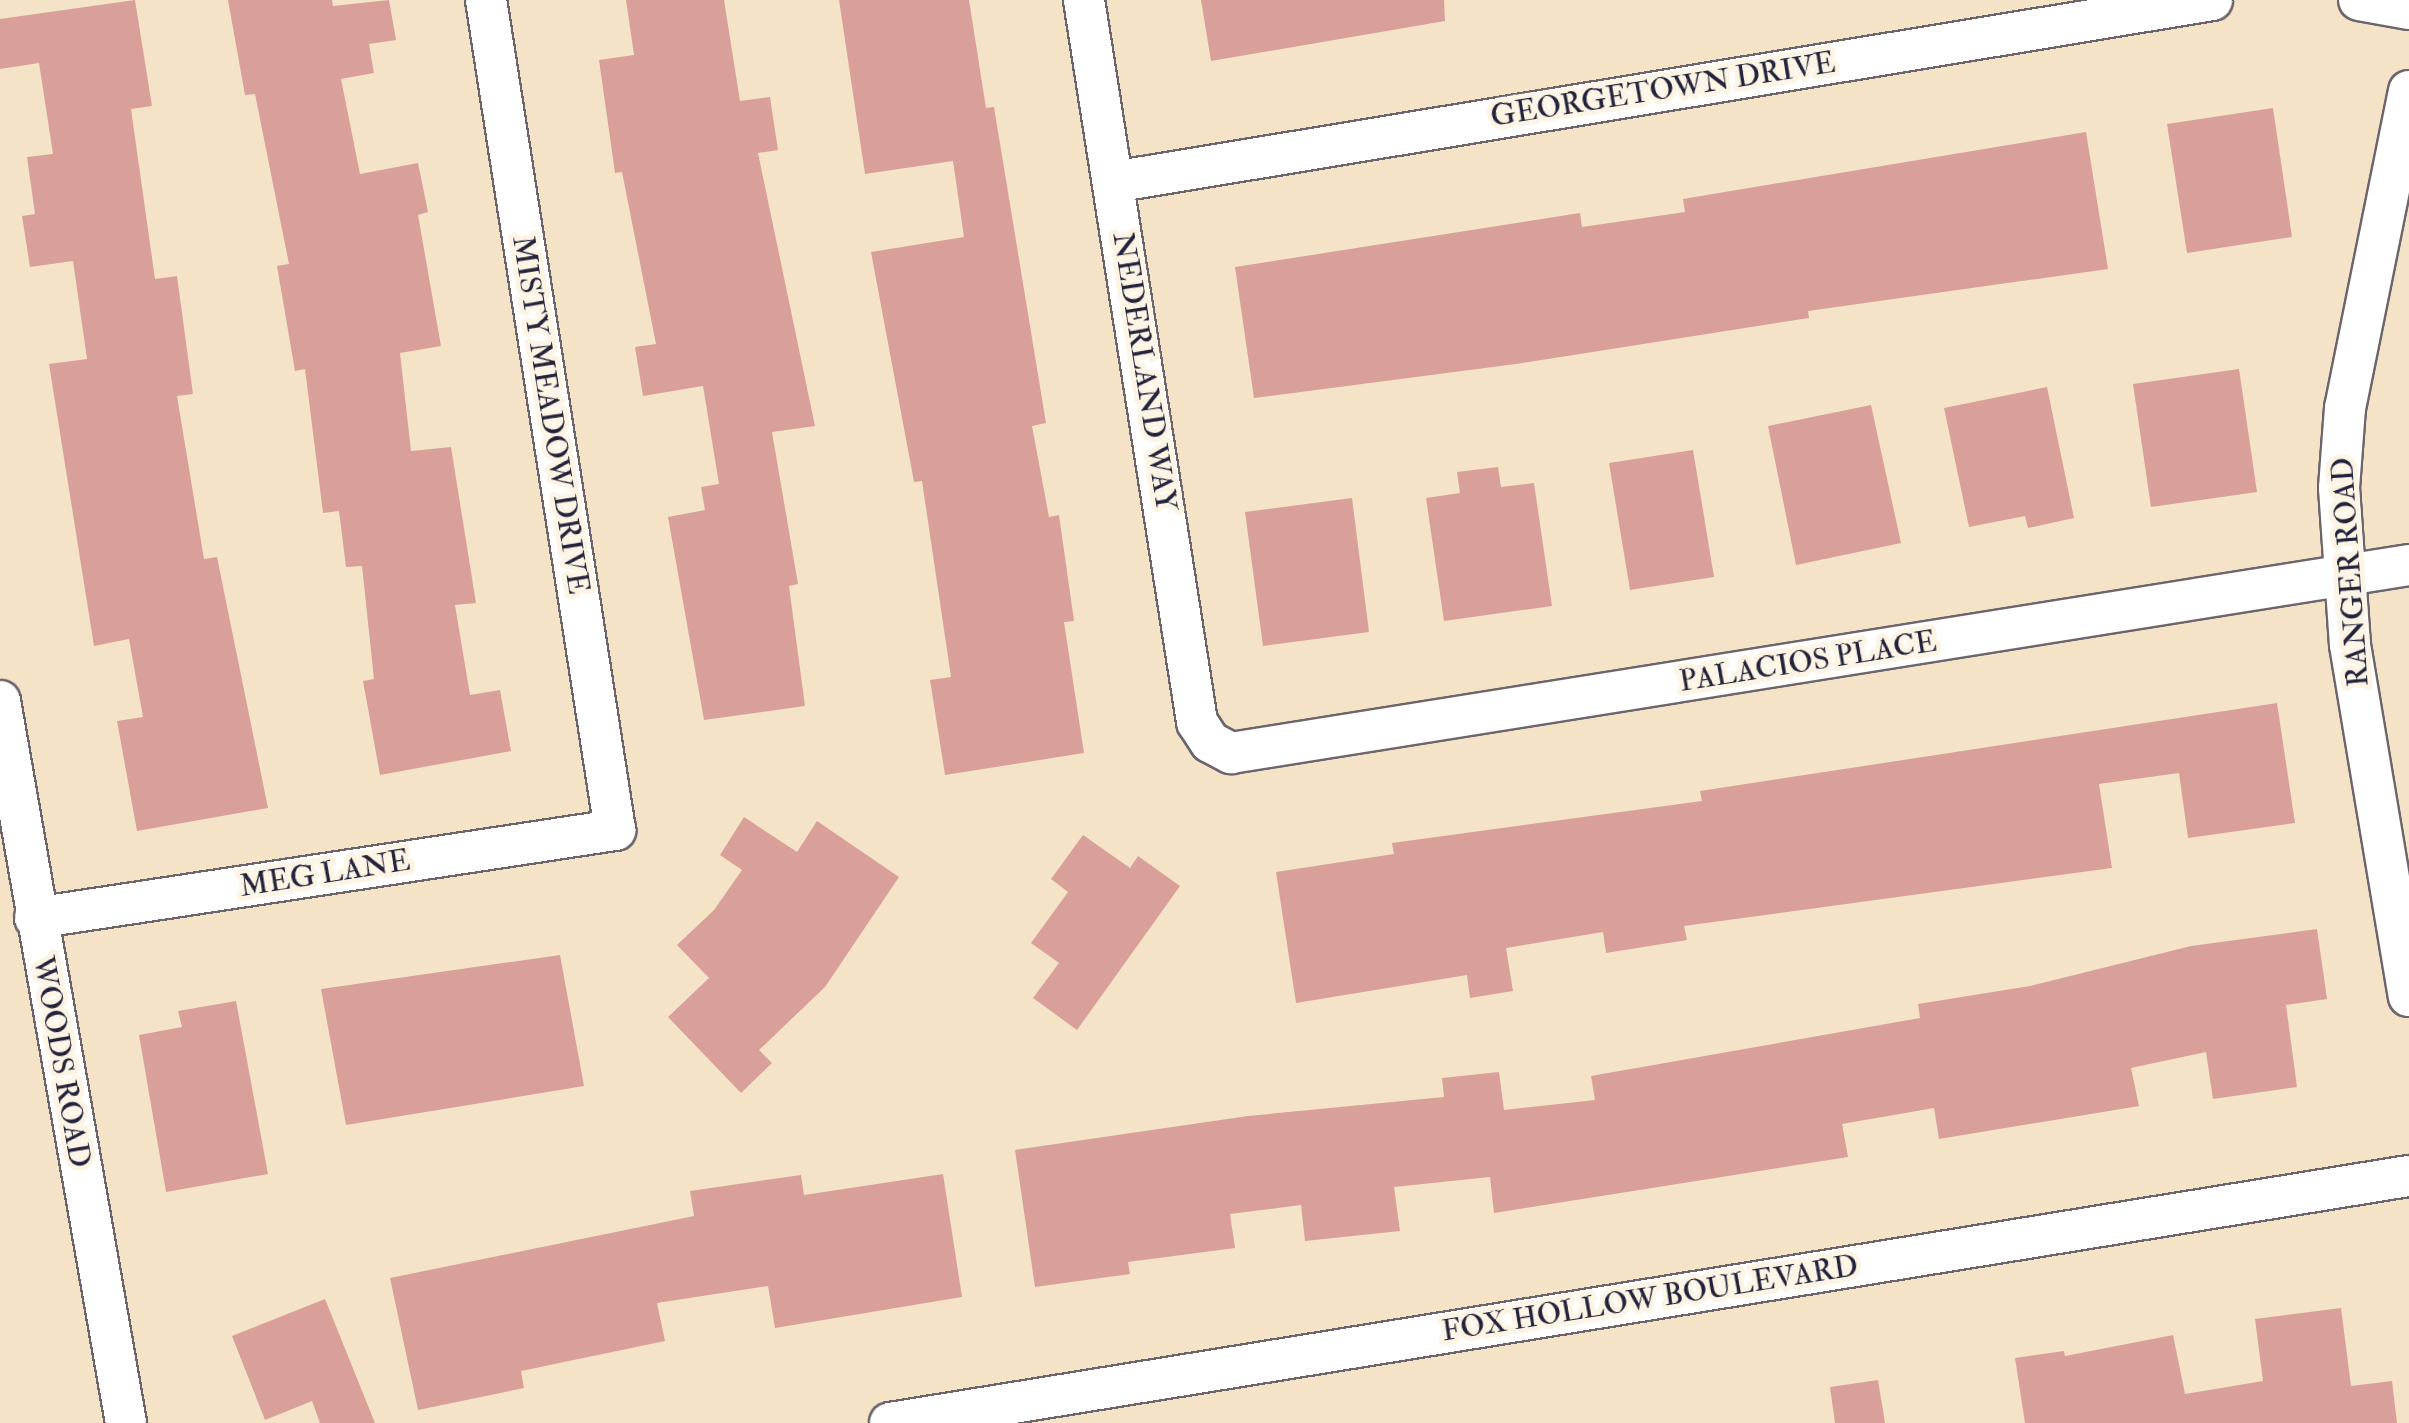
<!DOCTYPE html>
<html>
<head>
<meta charset="utf-8">
<style>
  body { margin:0 }
  #map { position:relative; width:2409px; height:1423px; overflow:hidden; background:#f5e3c8; font-family:"IM FELL Double Pica",serif }
  div>[style] { position:absolute }
  [style*='--x'] { left:calc(var(--x)*1px); top:calc(var(--y)*1px); width:calc(var(--w)*1px); rotate:calc(var(--a)*1deg) }
  .building>* { inset:0; background:#d9a099 }
  .roads { filter:drop-shadow(2px 0 #6c666c) drop-shadow(-2px 0 #6c666c) drop-shadow(0 2px #6c666c) drop-shadow(0 -2px #6c666c) }
  .minor>* { height:40px; margin:-20px; padding:0 20px; transform-origin:20px; border-radius:20px; background:#fff }
  span { translate:-50% -50%; white-space:nowrap; text-align:center; line-height:1.15; -webkit-text-stroke:10px #fcf5e5; paint-order:stroke }
  .street-label { font-size:30px; color:#22223b }
</style>
</head>
<body>
<div id="map">
  <div class="building">
    <i style="clip-path:polygon(135px 0,152px 106px,131px 109px,155px 279px,177px 276px,193px 394px,177px 396px,204px 559px,217px 557px,268px 808px,137px 831px,117px 721px,143px 717px,129px 639px,94px 646px,49px 364px,87px 359px,73px 261px,30px 267px,22px 216px,35px 214px,27px 157px,53px 154px,39px 63px,0 69px,0 19px)"></i>
    <i style="clip-path:polygon(228px 0,332px 0,333px 6px,389px 0,396px 40px,369px 44px,374px 73px,341px 79px,360px 174px,418px 163px,428px 212px,418px 215px,441px 346px,400px 353px,411px 451px,451px 447px,476px 603px,455px 605px,470px 695px,500px 690px,511px 751px,380px 775px,363px 681px,374px 679px,362px 566px,346px 567px,339px 511px,323px 513px,305px 369px,295px 371px,277px 266px,289px 264px,255px 94px,245px 95px)"></i>
    <i style="clip-path:polygon(626px 0,724px 0,740px 101px,770px 97px,778px 150px,758px 153px,815px 426px,772px 432px,798px 584px,789px 586px,805px 706px,704px 720px,668px 517px,705px 510px,701px 487px,719px 484px,703px 386px,643px 396px,635px 347px,656px 344px,622px 172px,615px 173px,599px 60px,634px 55px)"></i>
    <i style="clip-path:polygon(839px 0,969px 0,986px 108px,994px 107px,1046px 423px,1032px 426px,1049px 517px,1059px 515px,1074px 621px,1064px 622px,1084px 753px,945px 775px,930px 680px,951px 677px,922px 481px,914px 482px,871px 252px,964px 237px,953px 161px,865px 174px)"></i>
    <i style="clip-path:polygon(1201px 0,1444px 0,1445px 21px,1211px 61px)"></i>
    <i style="clip-path:polygon(2273px 108px,2292px 237px,2187px 253px,2167px 124px)"></i>
    <i style="clip-path:polygon(2086px 132px,2108px 269px,1808px 311px,1809px 318px,1516px 364px,1254px 398px,1235px 267px,1580px 213px,1582px 227px,1685px 212px,1683px 199px)"></i>
    <i style="clip-path:polygon(2239px 369px,2257px 492px,2151px 507px,2133px 384px)"></i>
    <i style="clip-path:polygon(2047px 387px,2074px 518px,2028px 528px,2025px 516px,1969px 527px,1944px 408px)"></i>
    <i style="clip-path:polygon(1871px 405px,1901px 543px,1796px 565px,1768px 426px)"></i>
    <i style="clip-path:polygon(1693px 450px,1714px 577px,1630px 590px,1609px 463px)"></i>
    <i style="clip-path:polygon(1498px 467px,1501px 487px,1534px 483px,1552px 606px,1444px 621px,1426px 498px,1460px 493px,1457px 472px)"></i>
    <i style="clip-path:polygon(1352px 498px,1369px 632px,1263px 646px,1245px 512px)"></i>
    <i style="clip-path:polygon(2277px 703px,2295px 823px,2188px 838px,2179px 773px,2099px 784px,2112px 868px,1684px 926px,1687px 940px,1606px 953px,1603px 932px,1506px 948px,1513px 991px,1470px 998px,1467px 975px,1296px 1003px,1276px 872px,1394px 854px,1392px 843px,1702px 801px,1700px 791px)"></i>
    <i style="clip-path:polygon(744px 817px,797px 852px,817px 821px,899px 877px,825px 987px,759px 1050px,772px 1063px,741px 1093px,668px 1017px,709px 978px,677px 945px,714px 910px,742px 870px,720px 855px)"></i>
    <i style="clip-path:polygon(1083px 835px,1130px 868px,1138px 856px,1180px 886px,1077px 1030px,1033px 998px,1059px 963px,1031px 943px,1068px 892px,1051px 879px)"></i>
    <i style="clip-path:polygon(2317px 929px,2327px 999px,2286px 1005px,2297px 1087px,2213px 1099px,2206px 1052px,2131px 1068px,2139px 1106px,1939px 1139px,1934px 1108px,1842px 1124px,1848px 1157px,1494px 1213px,1490px 1177px,1394px 1187px,1400px 1231px,1305px 1241px,1301px 1205px,1230px 1214px,1235px 1248px,1128px 1262px,1130px 1274px,1035px 1287px,1015px 1150px,1248px 1116px,1444px 1097px,1442px 1078px,1499px 1072px,1504px 1110px,1595px 1100px,1591px 1076px,1920px 1018px,1918px 1004px,2030px 986px,2191px 946px)"></i>
    <i style="clip-path:polygon(560px 955px,584px 1086px,346px 1125px,321px 989px)"></i>
    <i style="clip-path:polygon(236px 1001px,268px 1174px,166px 1192px,139px 1035px,182px 1027px,178px 1011px)"></i>
    <i style="clip-path:polygon(943px 1174px,962px 1297px,775px 1328px,768px 1286px,657px 1303px,665px 1341px,521px 1371px,524px 1388px,418px 1410px,390px 1278px,694px 1216px,690px 1191px,801px 1175px,804px 1195px)"></i>
    <i style="clip-path:polygon(325px 1299px,375px 1423px,320px 1423px,312px 1401px,265px 1420px,232px 1336px)"></i>
    <i style="clip-path:polygon(2341px 1308px,2351px 1386px,2392px 1381px,2397px 1423px,2025px 1423px,2015px 1358px,2064px 1351px,2065px 1356px,2173px 1335px,2185px 1394px,2263px 1381px,2255px 1319px)"></i>
    <i style="clip-path:polygon(1878px 1380px,1885px 1423px,1835px 1423px,1830px 1387px)"></i>
  </div>
  <div class="roads">
    <div class="minor">
      <i style="--x:1084;--y:0;--w:731;--a:81.1"></i>
      <i style="--x:1197;--y:722;--w:24;--a:57"></i>
      <i style="--x:1210;--y:742;--w:24;--a:28"></i>
      <i style="--x:1231;--y:753;--w:1193;--a:-9.07"></i>
      <i style="--x:2359;--y:0;--w:51;--a:10.2"></i>
      <i style="--x:2409;--y:91;--w:323;--a:101.4"></i>
      <i style="--x:2345;--y:408;--w:80;--a:94.3"></i>
      <i style="--x:2339;--y:488;--w:157;--a:86"></i>
      <i style="--x:2350;--y:645;--w:356;--a:80.5"></i>
      <i style="--x:1113;--y:182;--w:1114;--a:-9.4"></i>
      <i style="--x:0;--y:701;--w:733;--a:80.1"></i>
      <i style="--x:35;--y:918;--w:587;--a:-8.63"></i>
      <i style="--x:615;--y:830;--w:840;--a:-98.83"></i>
      <i style="--x:890;--y:1423;--w:1539;--a:-9.24"></i>
    </div>
  </div>
  <div class="street-label">
    <span style="left:1663px;top:90px;rotate:-9deg">GEORGETOWN DRIVE</span>
    <span style="left:1144px;top:372px;rotate:81deg">NEDERLAND WAY</span>
    <span style="left:550px;top:415px;rotate:81deg">MISTY MEADOW DRIVE</span>
    <span style="left:2351px;top:572px;rotate:-94deg">RANGER ROAD</span>
    <span style="left:1808px;top:662px;rotate:-9deg">PALACIOS PLACE</span>
    <span style="left:325px;top:874px;rotate:-9deg">MEG LANE</span>
    <span style="left:61px;top:1062px;rotate:80deg">WOODS ROAD</span>
    <span style="left:1650px;top:1299px;rotate:-9deg">FOX HOLLOW BOULEVARD</span>
  </div>
</div>
</body>
</html>
